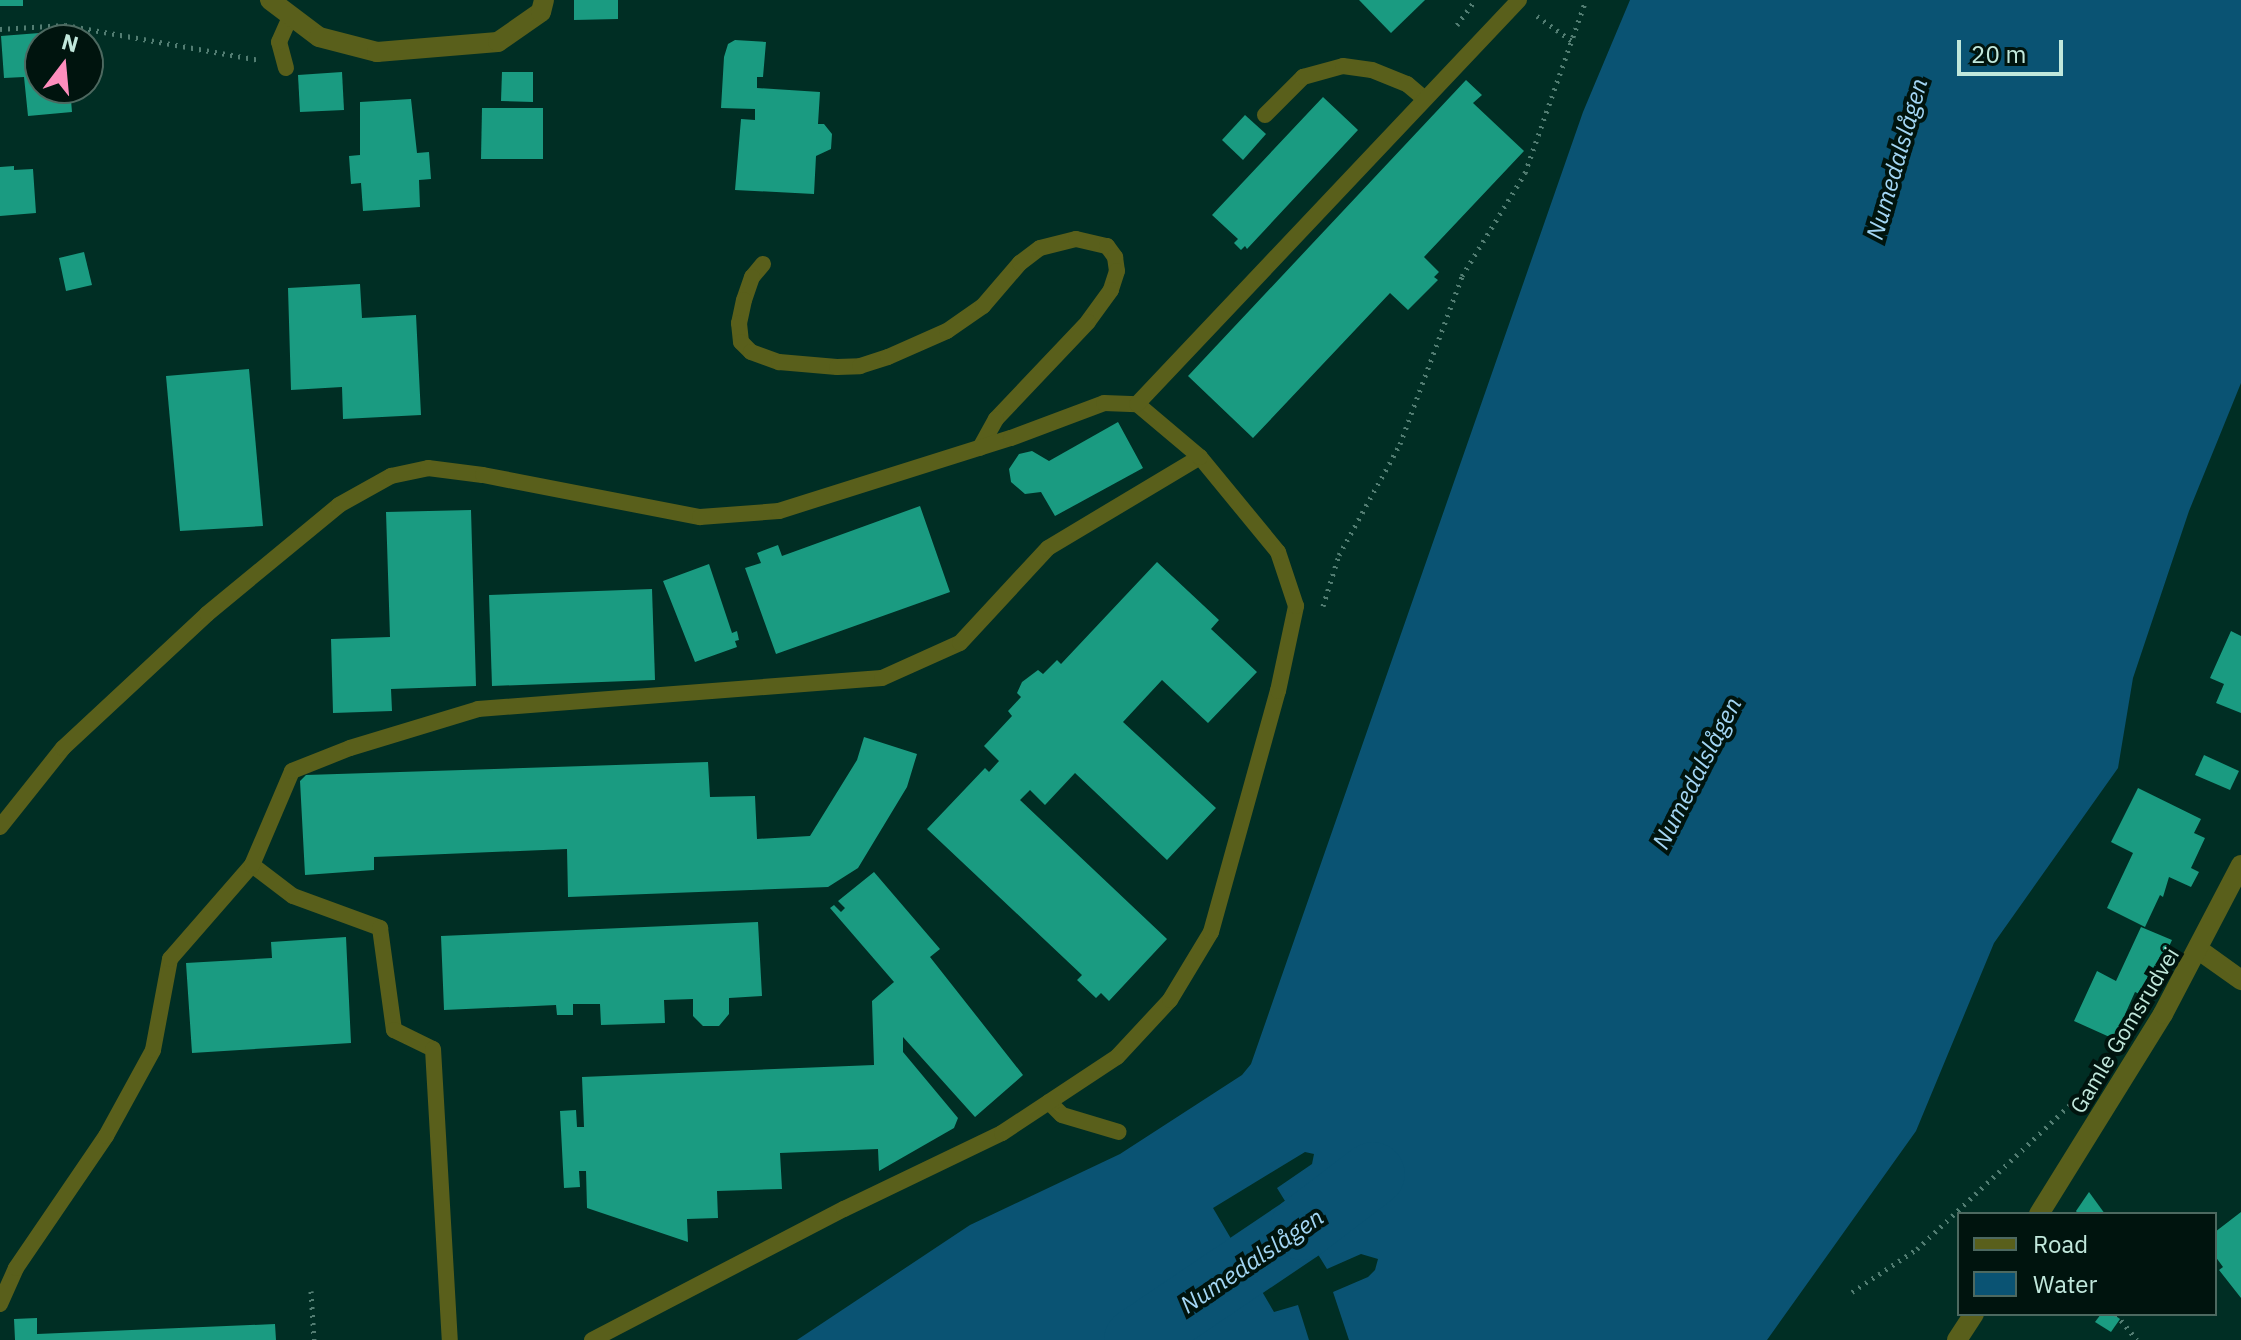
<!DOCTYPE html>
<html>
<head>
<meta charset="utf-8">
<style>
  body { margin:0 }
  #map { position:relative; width:2241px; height:1340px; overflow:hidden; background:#002e24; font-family:"IBM Plex Sans",sans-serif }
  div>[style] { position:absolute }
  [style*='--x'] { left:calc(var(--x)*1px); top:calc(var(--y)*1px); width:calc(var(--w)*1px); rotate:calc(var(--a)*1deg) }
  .water>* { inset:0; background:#0a5373 }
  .river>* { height:64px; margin:-32px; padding:0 32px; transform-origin:32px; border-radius:32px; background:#0a5373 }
  .building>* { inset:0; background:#1a9b81 }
  .path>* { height:5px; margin-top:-2.5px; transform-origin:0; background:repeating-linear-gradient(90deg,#527d72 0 2px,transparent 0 8px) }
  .service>* { height:16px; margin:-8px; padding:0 8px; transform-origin:8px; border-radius:8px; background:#595f1b }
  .minor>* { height:20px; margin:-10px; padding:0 10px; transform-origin:10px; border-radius:10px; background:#595f1b }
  span { translate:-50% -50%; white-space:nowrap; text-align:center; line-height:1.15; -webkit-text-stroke:8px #00140e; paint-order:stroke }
  .street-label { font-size:22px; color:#c1e8dc }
  .water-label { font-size:24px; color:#a3d6f4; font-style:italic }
  .legend { position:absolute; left:1957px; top:1212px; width:260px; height:104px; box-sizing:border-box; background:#00140e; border:2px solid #4d6960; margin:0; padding:10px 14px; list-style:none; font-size:24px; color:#c1e8dc }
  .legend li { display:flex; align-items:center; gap:16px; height:40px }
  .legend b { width:40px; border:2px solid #4d6960 }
  .north { position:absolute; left:24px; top:24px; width:80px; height:80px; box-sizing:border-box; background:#00140e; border:2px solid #4d6960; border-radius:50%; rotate:16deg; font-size:22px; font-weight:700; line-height:32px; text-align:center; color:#c1e8dc }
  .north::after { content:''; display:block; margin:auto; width:28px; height:36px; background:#fe8ebd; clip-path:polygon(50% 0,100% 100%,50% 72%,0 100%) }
  .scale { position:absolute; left:1957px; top:40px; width:106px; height:36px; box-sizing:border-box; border:4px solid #c1e8dc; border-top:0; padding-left:10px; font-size:24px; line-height:28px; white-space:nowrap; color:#c1e8dc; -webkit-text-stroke:6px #00140e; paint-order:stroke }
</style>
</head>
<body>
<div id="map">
  <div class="water">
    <i style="clip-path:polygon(1630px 0,2241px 0,2241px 383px,2189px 511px,2133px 678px,2118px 768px,1994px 943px,1916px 1131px,1767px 1340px,1349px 1340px,1333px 1292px,1368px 1277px,1375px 1270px,1378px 1259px,1361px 1254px,1327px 1269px,1277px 1188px,1312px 1164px,1314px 1154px,1305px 1152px,1213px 1208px,1274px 1312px,1298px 1305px,1309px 1340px,797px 1340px,970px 1225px,1120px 1154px,1242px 1075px,1251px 1064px,1583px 112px)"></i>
  </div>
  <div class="river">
    <i style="--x:1136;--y:1340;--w:200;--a:-34"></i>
    <i style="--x:1302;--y:1228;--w:89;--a:-37.3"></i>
  </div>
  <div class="building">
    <i style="clip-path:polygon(0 0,23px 0,23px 6px,0 6px)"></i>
    <i style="clip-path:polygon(574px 0,618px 0,618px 19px,574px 20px)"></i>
    <i style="clip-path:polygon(1359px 0,1425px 0,1391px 33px)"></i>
    <i style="clip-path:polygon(65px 31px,66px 40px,40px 40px,40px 88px,70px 88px,72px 112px,28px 116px,24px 77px,4px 78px,1px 36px)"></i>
    <i style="clip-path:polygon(735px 40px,766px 42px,763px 77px,757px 77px,757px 88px,820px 92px,818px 124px,824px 124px,832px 134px,831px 149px,816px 156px,814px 194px,735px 190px,741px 119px,755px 120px,755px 109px,721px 108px,724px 57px,728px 44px)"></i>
    <i style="clip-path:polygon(342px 72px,344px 110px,300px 112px,298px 75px)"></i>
    <i style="clip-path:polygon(502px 72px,533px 72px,533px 102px,501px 101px)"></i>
    <i style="clip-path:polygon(1466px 80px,1482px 95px,1473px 103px,1524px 151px,1424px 257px,1439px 272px,1434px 277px,1438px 280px,1408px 310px,1390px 293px,1253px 438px,1188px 376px)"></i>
    <i style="clip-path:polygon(1323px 97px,1358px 130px,1247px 249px,1245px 246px,1241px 250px,1234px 243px,1238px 239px,1212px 215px)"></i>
    <i style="clip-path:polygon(411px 99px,417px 153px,429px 152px,431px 179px,419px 180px,420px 207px,363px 211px,361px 183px,351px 184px,349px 156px,360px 155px,360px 102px)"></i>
    <i style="clip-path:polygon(482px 108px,543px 108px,543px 159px,481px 159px)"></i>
    <i style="clip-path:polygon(1245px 115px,1266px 134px,1243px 160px,1222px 140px)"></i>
    <i style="clip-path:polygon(14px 166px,14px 170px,33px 169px,36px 213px,0 216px,0 167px)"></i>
    <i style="clip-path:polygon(84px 252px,92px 285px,66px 291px,59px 258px)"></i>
    <i style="clip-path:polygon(360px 284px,362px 318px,416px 315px,421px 415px,343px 419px,342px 387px,291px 390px,288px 288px)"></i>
    <i style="clip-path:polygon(249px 369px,263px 526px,180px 531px,166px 376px)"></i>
    <i style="clip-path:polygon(1118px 422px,1143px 468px,1055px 516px,1041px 492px,1025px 494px,1011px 482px,1009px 469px,1019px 454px,1032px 451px,1049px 461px)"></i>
    <i style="clip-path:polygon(920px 506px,950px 592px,776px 654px,745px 568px,761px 563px,757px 553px,778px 545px,782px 556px)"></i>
    <i style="clip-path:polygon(471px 510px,476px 686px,391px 689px,392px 711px,333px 713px,331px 639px,390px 637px,386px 512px)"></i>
    <i style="clip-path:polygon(1157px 562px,1219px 620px,1211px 629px,1257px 672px,1208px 723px,1162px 680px,1123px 722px,1216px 808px,1167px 860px,1075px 773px,1045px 805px,1030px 790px,1020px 800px,1167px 939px,1109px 1001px,1101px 993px,1096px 998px,1077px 980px,1082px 975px,927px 829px,985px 768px,989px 772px,999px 761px,984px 746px,1012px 716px,1008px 711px,1021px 697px,1017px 693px,1022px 682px,1038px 670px,1043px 674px,1057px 660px,1061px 664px)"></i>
    <i style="clip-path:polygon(709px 564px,732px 633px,737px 631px,739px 640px,735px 641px,737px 647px,695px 662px,663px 581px)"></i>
    <i style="clip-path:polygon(652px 589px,655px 680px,492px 686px,489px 595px)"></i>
    <i style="clip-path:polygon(2231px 631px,2241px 636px,2241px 713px,2216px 703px,2224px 684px,2210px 678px)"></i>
    <i style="clip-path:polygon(864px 737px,917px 754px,907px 787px,858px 868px,828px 887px,568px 897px,567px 849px,374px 857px,374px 870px,305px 875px,300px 781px,306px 775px,708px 762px,710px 797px,755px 796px,757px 839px,810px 836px,857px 760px)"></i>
    <i style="clip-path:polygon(2204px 755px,2239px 771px,2230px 790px,2195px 775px)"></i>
    <i style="clip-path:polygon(2138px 788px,2201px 819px,2194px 833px,2205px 838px,2191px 868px,2199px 872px,2191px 887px,2169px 877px,2163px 897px,2160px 895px,2145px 927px,2107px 908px,2133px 853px,2111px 842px)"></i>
    <i style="clip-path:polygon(874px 872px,940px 949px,930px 957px,1023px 1075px,975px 1117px,903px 1037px,903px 1052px,958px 1118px,954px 1128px,879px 1171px,878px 1149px,780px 1153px,782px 1189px,717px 1191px,718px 1218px,687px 1219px,688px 1242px,587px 1208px,586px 1171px,579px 1171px,580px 1187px,564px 1188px,560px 1111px,576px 1110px,577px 1127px,584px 1127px,582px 1077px,874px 1065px,872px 1001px,894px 982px,830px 908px,834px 905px,841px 912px,845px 908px,838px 901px)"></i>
    <i style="clip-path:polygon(758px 922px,762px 996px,729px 998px,729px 1014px,719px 1026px,703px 1026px,693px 1016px,693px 999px,664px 1000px,665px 1023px,601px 1025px,600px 1004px,573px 1004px,573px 1015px,557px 1015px,556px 1005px,444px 1010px,441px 936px)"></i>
    <i style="clip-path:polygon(2141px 927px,2172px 940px,2146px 997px,2135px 992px,2114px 1039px,2074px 1021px,2097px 971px,2116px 981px)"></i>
    <i style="clip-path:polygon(346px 937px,351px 1043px,192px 1053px,186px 963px,272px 958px,271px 942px)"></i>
    <i style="clip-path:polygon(2089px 1192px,2105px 1214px,2078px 1214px,2076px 1211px)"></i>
    <i style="clip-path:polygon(2241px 1212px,2241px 1298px,2219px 1270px,2223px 1267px,2215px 1256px,2215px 1232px)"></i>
    <i style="clip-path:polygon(2101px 1314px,2113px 1314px,2120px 1319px,2111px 1332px,2095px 1322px)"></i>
    <i style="clip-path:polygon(37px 1318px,37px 1334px,275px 1324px,276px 1340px,15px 1340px,14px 1319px)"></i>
  </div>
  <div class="path">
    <i style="--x:1537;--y:16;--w:43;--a:35.5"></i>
    <i style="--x:1457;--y:25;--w:31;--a:-54"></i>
    <i style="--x:0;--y:29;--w:65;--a:-3.5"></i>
    <i style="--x:65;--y:25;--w:198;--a:10.2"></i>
    <i style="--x:1323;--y:606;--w:53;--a:-72.6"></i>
    <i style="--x:1339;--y:555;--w:127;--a:-61.2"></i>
    <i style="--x:1400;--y:444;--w:179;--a:-69.7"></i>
    <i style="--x:1462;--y:276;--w:121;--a:-58.5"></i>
    <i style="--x:1525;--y:173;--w:183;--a:-70.6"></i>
    <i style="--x:311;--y:1291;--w:49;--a:86.5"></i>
    <i style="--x:1852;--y:1292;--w:78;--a:-33.5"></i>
    <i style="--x:1917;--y:1249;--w:213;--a:-43.3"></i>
    <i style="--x:2116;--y:1314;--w:33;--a:51"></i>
  </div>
  <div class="service">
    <i style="--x:286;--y:68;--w:27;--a:-105"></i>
    <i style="--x:279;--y:42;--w:27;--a:-66"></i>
    <i style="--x:1265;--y:115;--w:54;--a:-45"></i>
    <i style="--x:1303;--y:77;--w:41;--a:-15.4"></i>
    <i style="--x:1343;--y:66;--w:29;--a:8"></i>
    <i style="--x:1372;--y:70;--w:38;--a:22"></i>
    <i style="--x:1407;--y:84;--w:23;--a:40"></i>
    <i style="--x:763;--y:264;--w:17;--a:130"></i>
    <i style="--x:752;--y:277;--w:24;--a:109"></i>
    <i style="--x:744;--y:300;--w:24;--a:102"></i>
    <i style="--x:739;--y:323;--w:19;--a:84"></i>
    <i style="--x:741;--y:342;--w:14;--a:45"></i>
    <i style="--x:751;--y:352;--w:30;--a:20"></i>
    <i style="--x:779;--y:362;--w:58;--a:4.9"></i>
    <i style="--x:837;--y:367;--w:23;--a:-2"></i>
    <i style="--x:860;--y:366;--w:29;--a:-18"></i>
    <i style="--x:888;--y:357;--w:64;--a:-23.8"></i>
    <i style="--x:947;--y:331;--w:44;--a:-34.8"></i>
    <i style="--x:983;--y:306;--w:57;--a:-49.3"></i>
    <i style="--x:1020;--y:263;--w:25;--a:-37"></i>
    <i style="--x:1040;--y:248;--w:37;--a:-14"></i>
    <i style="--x:1076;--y:239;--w:32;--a:13"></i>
    <i style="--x:1107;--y:246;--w:14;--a:54"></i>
    <i style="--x:1115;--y:257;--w:14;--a:82"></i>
    <i style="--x:1117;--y:271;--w:20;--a:108"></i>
    <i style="--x:1111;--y:290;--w:39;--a:126"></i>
    <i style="--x:1088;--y:322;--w:134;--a:133.5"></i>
    <i style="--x:996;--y:419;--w:33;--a:119"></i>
    <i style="--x:0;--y:827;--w:101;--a:-51.4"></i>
    <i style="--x:63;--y:748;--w:197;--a:-42.9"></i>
    <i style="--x:207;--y:614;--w:171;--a:-39.5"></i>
    <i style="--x:339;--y:505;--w:60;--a:-29.1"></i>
    <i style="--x:391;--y:476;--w:38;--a:-12"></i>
    <i style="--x:428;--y:468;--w:55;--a:7.3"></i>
    <i style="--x:483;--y:475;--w:221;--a:11"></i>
    <i style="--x:700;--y:517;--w:79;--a:-4.3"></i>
    <i style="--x:779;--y:511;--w:243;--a:-17.5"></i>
    <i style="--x:1011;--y:438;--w:99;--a:-20.6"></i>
    <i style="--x:1104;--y:403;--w:33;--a:2"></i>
    <i style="--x:252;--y:865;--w:51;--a:37.1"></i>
    <i style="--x:293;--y:896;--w:93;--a:20.2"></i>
    <i style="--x:380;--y:928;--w:103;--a:82.2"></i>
    <i style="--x:394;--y:1030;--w:43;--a:26"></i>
    <i style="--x:433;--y:1049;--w:291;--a:86.7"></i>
    <i style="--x:1049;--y:1102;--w:18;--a:45"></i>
    <i style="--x:1062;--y:1115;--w:59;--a:16.6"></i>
    <i style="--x:0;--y:1304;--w:39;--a:-66"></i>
    <i style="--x:16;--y:1268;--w:160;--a:-55.7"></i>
    <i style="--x:106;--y:1136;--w:98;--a:-61.3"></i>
    <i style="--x:153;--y:1050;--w:93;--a:-79.4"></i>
    <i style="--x:170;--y:959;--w:125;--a:-48.9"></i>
    <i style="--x:252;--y:865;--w:102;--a:-66.9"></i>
    <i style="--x:292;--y:771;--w:62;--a:-21.6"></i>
    <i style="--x:350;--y:748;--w:134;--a:-16.9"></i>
    <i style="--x:478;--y:709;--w:405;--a:-4.4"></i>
    <i style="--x:882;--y:678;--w:85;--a:-24.2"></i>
    <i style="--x:960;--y:643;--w:129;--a:-47.2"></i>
    <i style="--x:1048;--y:548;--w:177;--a:-30.9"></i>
    <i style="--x:592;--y:1340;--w:284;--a:-27.5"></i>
    <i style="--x:844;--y:1209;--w:175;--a:-25.7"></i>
    <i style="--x:1002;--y:1133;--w:138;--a:-33.5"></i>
    <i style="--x:1117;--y:1057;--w:78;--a:-47.1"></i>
    <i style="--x:1170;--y:1000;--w:79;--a:-58.9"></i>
    <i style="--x:1211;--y:932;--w:250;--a:-74.5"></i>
    <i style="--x:1278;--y:691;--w:87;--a:-78"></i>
    <i style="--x:1296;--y:606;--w:57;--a:-108.4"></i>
    <i style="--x:1278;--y:552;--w:123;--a:-129.4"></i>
    <i style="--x:1200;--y:457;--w:82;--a:-139.9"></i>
    <i style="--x:1137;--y:404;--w:556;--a:-46.6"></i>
  </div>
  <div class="minor">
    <i style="--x:270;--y:0;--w:61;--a:37.1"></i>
    <i style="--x:319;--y:37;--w:60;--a:14.5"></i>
    <i style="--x:377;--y:52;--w:121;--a:-4.7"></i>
    <i style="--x:498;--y:42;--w:52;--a:-34.9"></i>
    <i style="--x:541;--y:12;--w:12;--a:-76"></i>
    <i style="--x:2199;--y:950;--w:52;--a:35.5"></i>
    <i style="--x:2039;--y:1214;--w:235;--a:-58.2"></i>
    <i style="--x:2163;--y:1014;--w:168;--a:-62.4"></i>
    <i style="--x:1957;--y:1340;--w:31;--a:-57"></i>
  </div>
  <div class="street-label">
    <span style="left:2124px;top:1030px;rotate:-59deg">Gamle Gomsrudvei</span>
  </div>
  <div class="water-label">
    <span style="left:1897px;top:159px;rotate:-74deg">Numedalslågen</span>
    <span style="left:1697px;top:773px;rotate:-63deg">Numedalslågen</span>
    <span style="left:1252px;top:1261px;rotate:-34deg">Numedalslågen</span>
  </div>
  <ul class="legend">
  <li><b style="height:10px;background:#595f1b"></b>Road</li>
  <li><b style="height:22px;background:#0a5373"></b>Water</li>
  </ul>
  <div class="north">N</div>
  <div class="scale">20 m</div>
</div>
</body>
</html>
